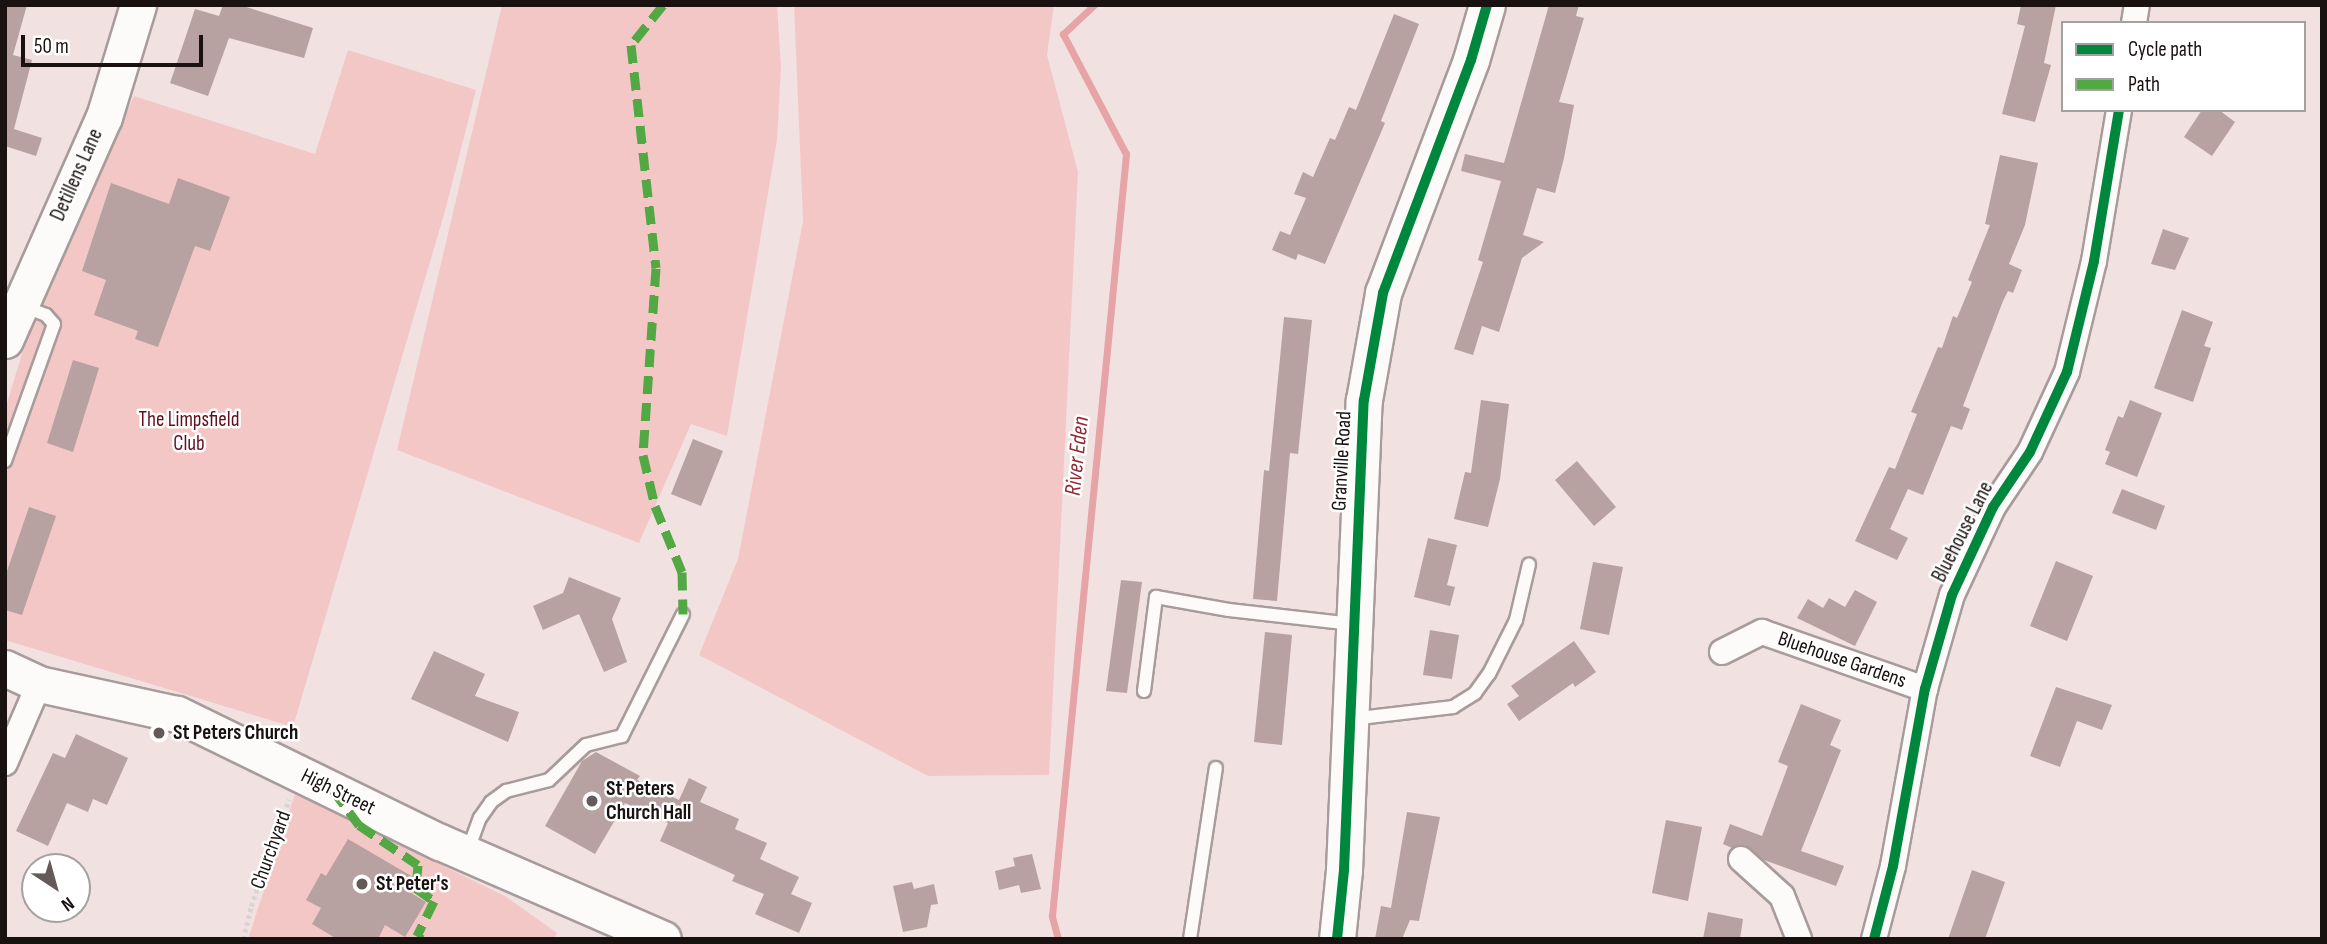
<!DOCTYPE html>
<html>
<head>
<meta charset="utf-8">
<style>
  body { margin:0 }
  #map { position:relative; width:2327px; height:944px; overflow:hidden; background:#f1e2e1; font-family:"Sofia Sans Condensed",sans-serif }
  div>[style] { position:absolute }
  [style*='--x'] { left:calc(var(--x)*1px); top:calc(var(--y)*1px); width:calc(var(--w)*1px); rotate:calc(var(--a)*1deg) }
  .green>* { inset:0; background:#f4c7c7 }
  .stream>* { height:7px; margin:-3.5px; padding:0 3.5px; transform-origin:3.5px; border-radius:3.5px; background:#e7a4a6 }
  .building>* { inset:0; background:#b7a1a1 }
  .path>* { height:4.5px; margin-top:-2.25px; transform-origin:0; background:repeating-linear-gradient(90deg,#d8d4d4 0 3.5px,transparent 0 7px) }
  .roads { filter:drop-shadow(2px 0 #a79b9b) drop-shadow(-2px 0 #a79b9b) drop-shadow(0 2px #a79b9b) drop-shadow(0 -2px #a79b9b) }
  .lane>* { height:12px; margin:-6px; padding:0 6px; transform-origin:6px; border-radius:6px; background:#fdfbfa }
  .street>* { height:24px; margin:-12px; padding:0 12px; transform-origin:12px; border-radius:12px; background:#fdfbfa }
  .secondary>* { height:35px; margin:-17.5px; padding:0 17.5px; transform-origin:17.5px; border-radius:17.5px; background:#fdfbfa }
  .quiet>* { height:9px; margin-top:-4.5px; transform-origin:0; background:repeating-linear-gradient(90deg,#52a842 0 18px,transparent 0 27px) }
  .cycleway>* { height:10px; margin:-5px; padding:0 5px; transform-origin:5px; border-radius:5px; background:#00873e }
  .dots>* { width:19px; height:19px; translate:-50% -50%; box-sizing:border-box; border:4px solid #fff; border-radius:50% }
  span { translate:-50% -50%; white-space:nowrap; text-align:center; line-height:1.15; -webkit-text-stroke:5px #fff; paint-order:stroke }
  .street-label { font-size:21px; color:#1a1111 }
  .park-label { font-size:21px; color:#60101c }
  .poi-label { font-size:21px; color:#1a1111; font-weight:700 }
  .left { translate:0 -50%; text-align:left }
  .water-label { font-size:23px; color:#912834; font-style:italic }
  .frame { position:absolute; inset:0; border:7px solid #1a1111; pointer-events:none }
  .legend { position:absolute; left:2061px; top:21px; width:245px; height:91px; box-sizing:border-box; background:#fff; border:2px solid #a3a0a0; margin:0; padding:9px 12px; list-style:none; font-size:21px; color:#1a1111 }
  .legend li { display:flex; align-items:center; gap:14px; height:35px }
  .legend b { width:35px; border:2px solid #a3a0a0 }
  .north { position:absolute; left:21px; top:853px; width:70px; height:70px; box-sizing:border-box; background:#fff; border:2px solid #a3a0a0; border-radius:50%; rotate:144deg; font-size:19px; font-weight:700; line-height:28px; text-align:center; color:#1a1111 }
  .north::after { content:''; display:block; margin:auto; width:24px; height:32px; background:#655a5a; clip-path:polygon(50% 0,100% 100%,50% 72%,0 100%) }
  .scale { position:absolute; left:21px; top:35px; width:182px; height:32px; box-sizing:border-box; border:4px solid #1a1111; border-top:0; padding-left:9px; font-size:21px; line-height:24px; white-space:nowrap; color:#1a1111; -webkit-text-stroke:5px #fff; paint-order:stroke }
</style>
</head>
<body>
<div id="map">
  <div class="green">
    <i style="clip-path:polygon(502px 5px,777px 5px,781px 67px,777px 140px,727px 436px,691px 424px,639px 543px,397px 450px)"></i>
    <i style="clip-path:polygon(794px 5px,1054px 5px,1047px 55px,1078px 172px,1049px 775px,928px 776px,699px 655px,738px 559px,803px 221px)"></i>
    <i style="clip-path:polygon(348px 50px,476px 90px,445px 211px,293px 727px,5px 640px,5px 410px,30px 327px,134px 96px,315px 154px)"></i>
    <i style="clip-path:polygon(295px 794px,505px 896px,557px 933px,554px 939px,248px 939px)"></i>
  </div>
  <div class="stream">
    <i style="--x:1058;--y:939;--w:24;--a:-105"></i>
    <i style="--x:1052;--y:916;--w:766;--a:-84.45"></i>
    <i style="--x:1126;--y:154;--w:136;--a:-117.7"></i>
    <i style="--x:1063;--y:34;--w:42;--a:-43.1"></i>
  </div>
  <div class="building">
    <i style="clip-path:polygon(5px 5px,27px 5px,13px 55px,32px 60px,14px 129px,42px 138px,36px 156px,5px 146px)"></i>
    <i style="clip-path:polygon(223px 5px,240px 5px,313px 28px,304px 58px,229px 38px,208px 96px,170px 83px,195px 9px,219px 16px)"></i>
    <i style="clip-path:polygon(1549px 5px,1579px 5px,1576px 16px,1584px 18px,1559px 102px,1574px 105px,1564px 158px,1555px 193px,1537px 188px,1523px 235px,1544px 242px,1522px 258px,1499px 332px,1482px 326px,1473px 355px,1454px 349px,1483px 262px,1478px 260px,1501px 181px,1461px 171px,1465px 154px,1504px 163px)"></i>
    <i style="clip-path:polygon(2021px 5px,2056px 5px,2044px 63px,2051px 65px,2035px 122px,2002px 114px,2025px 26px,2017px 24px)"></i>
    <i style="clip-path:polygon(1394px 14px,1419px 24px,1381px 121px,1385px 123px,1325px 264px,1298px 254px,1296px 260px,1272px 250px,1280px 231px,1290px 235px,1306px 198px,1294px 194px,1303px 172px,1313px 177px,1330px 138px,1335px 140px,1349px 107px,1356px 110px)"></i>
    <i style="clip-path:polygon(2202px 110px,2219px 110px,2235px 122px,2212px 156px,2184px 137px)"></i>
    <i style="clip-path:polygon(2000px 155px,2038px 163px,2025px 225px,2009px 264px,2022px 270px,2013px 293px,2008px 291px,2003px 301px,1963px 406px,1970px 409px,1962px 430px,1951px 426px,1923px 495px,1908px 489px,1890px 529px,1908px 538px,1897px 560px,1855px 541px,1889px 467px,1895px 469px,1917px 414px,1911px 412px,1938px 347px,1942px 348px,1953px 316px,1957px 318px,1972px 282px,1968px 280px,1990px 225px,1985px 224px)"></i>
    <i style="clip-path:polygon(178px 178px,230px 197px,210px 251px,195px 246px,158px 347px,135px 339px,138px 331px,94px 315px,106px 280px,82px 271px,111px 183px,169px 204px)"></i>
    <i style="clip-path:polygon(2163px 229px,2189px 238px,2175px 270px,2151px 264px)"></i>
    <i style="clip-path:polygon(2182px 310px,2213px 322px,2204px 346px,2211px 348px,2193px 402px,2154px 388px)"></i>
    <i style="clip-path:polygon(1284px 317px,1312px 320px,1298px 454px,1290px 453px,1277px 601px,1253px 599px,1264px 470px,1269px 471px)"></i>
    <i style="clip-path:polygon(73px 360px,99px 368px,73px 452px,47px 443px)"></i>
    <i style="clip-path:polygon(1481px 400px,1509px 404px,1500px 479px,1488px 527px,1454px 519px,1465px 472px,1471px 473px)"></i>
    <i style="clip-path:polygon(2130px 400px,2162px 413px,2137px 477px,2105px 464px,2110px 452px,2105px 450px,2118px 416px,2123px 418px)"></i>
    <i style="clip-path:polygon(693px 439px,723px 451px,701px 506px,671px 494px)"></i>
    <i style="clip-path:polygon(1577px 461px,1616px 507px,1594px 526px,1555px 480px)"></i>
    <i style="clip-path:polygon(2122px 489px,2165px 506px,2156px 530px,2112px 513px)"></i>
    <i style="clip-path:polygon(29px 507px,56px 516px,22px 615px,5px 610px,5px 577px)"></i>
    <i style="clip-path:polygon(1428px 538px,1457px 545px,1447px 585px,1455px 587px,1450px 606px,1414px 597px)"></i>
    <i style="clip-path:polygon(2056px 561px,2093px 576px,2067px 641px,2030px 626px)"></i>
    <i style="clip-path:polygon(1593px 562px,1623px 567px,1609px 635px,1580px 629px)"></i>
    <i style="clip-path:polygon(569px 577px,621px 598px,612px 619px,627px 662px,604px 672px,579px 614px,543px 630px,533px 606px,563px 593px)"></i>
    <i style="clip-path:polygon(1121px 580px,1142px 582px,1127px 693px,1106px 691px)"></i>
    <i style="clip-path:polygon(1855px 590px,1877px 602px,1855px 646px,1797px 618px,1808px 599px,1823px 608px,1829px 598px,1845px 607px)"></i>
    <i style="clip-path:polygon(1430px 630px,1459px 635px,1452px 679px,1423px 675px)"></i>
    <i style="clip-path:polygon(1265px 632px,1292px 635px,1282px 745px,1254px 742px)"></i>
    <i style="clip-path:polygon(1574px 641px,1596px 672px,1575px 687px,1573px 683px,1519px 721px,1507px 704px,1519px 696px,1511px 686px)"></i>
    <i style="clip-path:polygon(434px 651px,485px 674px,475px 696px,519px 712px,508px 742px,411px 699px)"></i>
    <i style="clip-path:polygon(2056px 687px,2112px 705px,2102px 730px,2077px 721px,2060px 767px,2030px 756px)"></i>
    <i style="clip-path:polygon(1801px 704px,1841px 720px,1830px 745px,1841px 750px,1801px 851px,1844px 866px,1836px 886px,1764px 860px,1745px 845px,1732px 848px,1723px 844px,1730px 824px,1762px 836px,1788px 766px,1778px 762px)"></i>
    <i style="clip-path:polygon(76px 734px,128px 758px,107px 805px,93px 799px,88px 812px,67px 803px,48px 846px,16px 831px,53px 753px,65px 758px)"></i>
    <i style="clip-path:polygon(596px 752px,640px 776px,637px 780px,679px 800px,689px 778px,707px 787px,700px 802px,739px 819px,735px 829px,767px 843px,760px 859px,799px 877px,791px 894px,812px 903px,799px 933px,755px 914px,764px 894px,732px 881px,735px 875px,660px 841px,668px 823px,625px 803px,595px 854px,545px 826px,582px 761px)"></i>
    <i style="clip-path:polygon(1407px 812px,1440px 817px,1419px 921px,1410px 920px,1402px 939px,1375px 939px,1381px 906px,1391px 908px)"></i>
    <i style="clip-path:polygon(1666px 820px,1702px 827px,1688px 901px,1652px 893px)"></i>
    <i style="clip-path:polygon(348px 839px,413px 877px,406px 890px,426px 902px,405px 937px,385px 925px,378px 939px,337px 939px,312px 924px,321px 908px,306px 900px,321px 873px,326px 876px)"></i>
    <i style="clip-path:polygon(1032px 854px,1041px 889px,1021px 893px,1019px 885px,999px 890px,995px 871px,1015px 866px,1013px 858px)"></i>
    <i style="clip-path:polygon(1972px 870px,2005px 882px,1985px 939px,1948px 939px)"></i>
    <i style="clip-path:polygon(912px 882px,914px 889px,934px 884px,938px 904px,931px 905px,927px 927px,903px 932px,893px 886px)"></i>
    <i style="clip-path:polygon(1708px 912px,1743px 919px,1740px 939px,1703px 939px)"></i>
  </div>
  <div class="path">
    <i style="--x:243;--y:939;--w:34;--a:-76"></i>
    <i style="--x:251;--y:906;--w:113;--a:-70.3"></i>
  </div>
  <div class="roads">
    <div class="lane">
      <i style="--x:5;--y:461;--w:145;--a:-70.3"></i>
      <i style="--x:54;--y:324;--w:12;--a:-132"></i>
      <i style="--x:46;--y:315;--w:26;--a:-159"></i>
      <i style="--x:1144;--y:691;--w:95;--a:-82.7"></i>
      <i style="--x:1156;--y:597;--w:74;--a:10.1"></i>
      <i style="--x:1229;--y:610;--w:124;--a:6.5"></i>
      <i style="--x:1351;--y:719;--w:103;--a:-6.7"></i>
      <i style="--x:1453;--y:707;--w:26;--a:-32"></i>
      <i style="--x:1475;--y:693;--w:24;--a:-54"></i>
      <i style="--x:1489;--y:674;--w:60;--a:-63.4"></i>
      <i style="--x:1516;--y:620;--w:57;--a:-76.9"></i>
      <i style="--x:467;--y:853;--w:37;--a:-70"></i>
      <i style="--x:480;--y:818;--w:19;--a:-55"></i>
      <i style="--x:491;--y:802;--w:19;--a:-36"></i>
      <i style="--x:506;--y:791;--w:44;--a:-14.3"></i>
      <i style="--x:549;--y:780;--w:51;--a:-43.4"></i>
      <i style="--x:586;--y:745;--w:37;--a:-14"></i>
      <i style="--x:622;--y:736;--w:136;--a:-63.4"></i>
      <i style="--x:1190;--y:939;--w:173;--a:-81.4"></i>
    </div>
    <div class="street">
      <i style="--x:2134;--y:23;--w:18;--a:-81"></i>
      <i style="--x:1722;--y:652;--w:45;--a:-26.6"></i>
      <i style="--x:1762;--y:632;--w:173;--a:19.3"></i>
      <i style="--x:5;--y:763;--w:86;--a:-66.7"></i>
      <i style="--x:1741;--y:859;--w:55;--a:42.1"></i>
      <i style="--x:1782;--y:896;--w:46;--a:68.4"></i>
      <i style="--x:1874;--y:939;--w:75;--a:-75.4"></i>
      <i style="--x:1893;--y:866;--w:180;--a:-79.8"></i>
      <i style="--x:1925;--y:689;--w:98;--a:-74"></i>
      <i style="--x:1952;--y:595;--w:97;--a:-65"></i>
      <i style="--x:1993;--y:507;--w:66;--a:-56.1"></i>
      <i style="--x:2030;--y:452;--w:88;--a:-65.2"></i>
      <i style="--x:2067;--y:372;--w:114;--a:-76.3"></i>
      <i style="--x:2094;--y:261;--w:153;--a:-80.6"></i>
    </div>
    <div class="secondary">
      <i style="--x:5;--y:340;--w:244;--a:-66.1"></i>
      <i style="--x:104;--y:117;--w:117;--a:-73.1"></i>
      <i style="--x:5;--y:668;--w:38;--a:25"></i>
      <i style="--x:39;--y:684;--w:141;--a:12.3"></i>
      <i style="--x:177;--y:714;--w:292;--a:26"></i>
      <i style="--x:440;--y:842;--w:243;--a:23.5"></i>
      <i style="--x:1337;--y:939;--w:69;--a:-84.2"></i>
      <i style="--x:1344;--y:870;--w:470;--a:-87.6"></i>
      <i style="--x:1364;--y:400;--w:109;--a:-79.9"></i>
      <i style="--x:1383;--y:293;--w:249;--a:-69.3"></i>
      <i style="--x:1471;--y:60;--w:57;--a:-73.8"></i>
    </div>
  </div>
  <div class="quiet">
    <i style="--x:663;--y:5;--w:51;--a:128.7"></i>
    <i style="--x:631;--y:45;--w:224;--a:83.6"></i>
    <i style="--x:656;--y:268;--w:187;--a:94"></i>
    <i style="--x:643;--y:455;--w:52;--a:76.8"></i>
    <i style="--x:655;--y:506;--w:71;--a:67.8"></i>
    <i style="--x:682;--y:572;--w:42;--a:88.6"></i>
    <i style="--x:333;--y:790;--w:44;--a:53.4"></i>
    <i style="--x:359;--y:825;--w:71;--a:34.1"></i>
    <i style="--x:418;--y:865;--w:23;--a:95"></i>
    <i style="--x:416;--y:888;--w:22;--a:36"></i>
    <i style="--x:434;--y:901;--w:39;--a:116"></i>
    <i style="--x:417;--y:936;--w:6;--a:31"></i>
  </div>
  <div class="cycleway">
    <i style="--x:1337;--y:939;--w:69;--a:-84.2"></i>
    <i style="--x:1344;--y:870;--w:470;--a:-87.6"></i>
    <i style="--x:1364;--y:400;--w:109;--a:-79.9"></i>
    <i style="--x:1383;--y:293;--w:249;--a:-69.3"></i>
    <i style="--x:1471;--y:60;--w:57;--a:-73.8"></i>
    <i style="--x:1874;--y:939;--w:75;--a:-75.4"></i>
    <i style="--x:1893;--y:866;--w:180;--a:-79.8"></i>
    <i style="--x:1925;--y:689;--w:98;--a:-74"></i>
    <i style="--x:1952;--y:595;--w:97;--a:-65"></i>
    <i style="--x:1993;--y:507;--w:66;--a:-56.1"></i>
    <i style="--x:2030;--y:452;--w:88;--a:-65.2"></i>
    <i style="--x:2067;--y:372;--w:114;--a:-76.3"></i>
    <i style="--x:2094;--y:261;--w:153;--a:-80.6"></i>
  </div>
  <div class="dots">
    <i style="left:159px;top:733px;background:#655a5a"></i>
    <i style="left:592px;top:801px;background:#655a5a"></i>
    <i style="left:362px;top:884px;background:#655a5a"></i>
  </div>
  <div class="street-label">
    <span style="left:77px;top:175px;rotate:-66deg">Detillens Lane</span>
    <span style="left:1342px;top:461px;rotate:-87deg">Granville Road</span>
    <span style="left:1963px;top:532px;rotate:-63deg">Bluehouse Lane</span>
    <span style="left:1842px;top:660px;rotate:19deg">Bluehouse Gardens</span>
    <span style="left:338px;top:792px;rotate:26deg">High Street</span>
    <span style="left:271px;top:850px;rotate:-70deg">Churchyard</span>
  </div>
  <div class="park-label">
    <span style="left:189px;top:432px">The Limpsfield<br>Club</span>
  </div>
  <div class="poi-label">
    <span class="left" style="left:173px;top:733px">St Peters Church</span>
    <span class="left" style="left:606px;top:801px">St Peters<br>Church Hall</span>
    <span class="left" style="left:376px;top:884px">St Peter's</span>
  </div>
  <div class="water-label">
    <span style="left:1077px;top:456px;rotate:-84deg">River Eden</span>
  </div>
  <div class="frame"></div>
  <ul class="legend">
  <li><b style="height:9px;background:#00873e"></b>Cycle path</li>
  <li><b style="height:9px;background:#52a842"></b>Path</li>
  </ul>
  <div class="north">N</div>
  <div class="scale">50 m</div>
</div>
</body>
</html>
